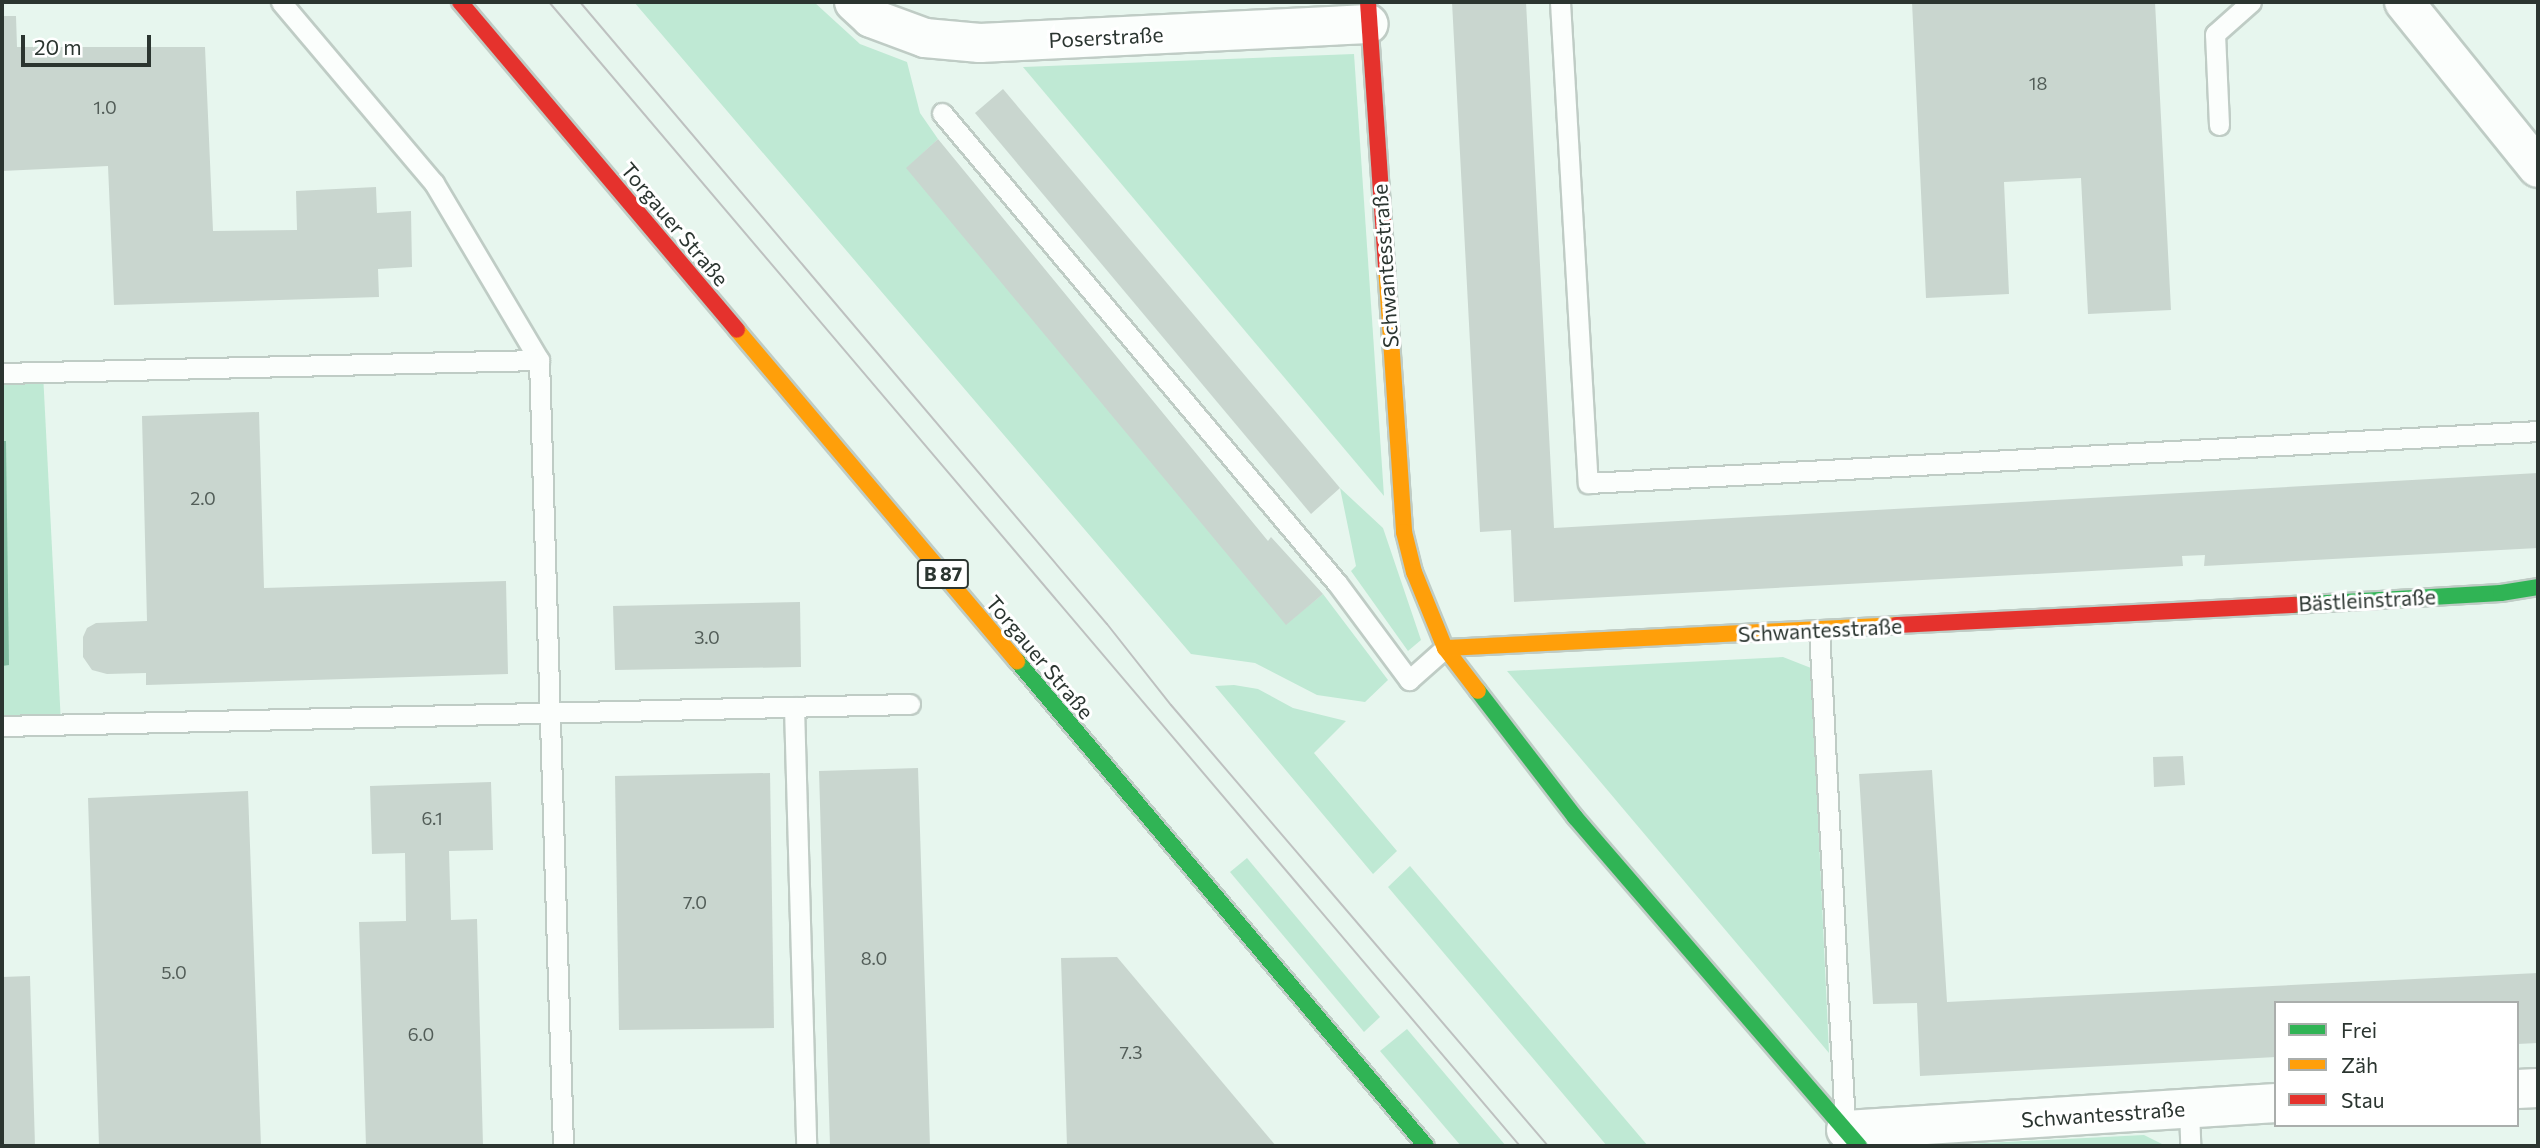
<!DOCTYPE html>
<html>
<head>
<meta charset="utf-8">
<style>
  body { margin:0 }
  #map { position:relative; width:2540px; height:1148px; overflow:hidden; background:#e7f6ee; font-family:Commissioner,sans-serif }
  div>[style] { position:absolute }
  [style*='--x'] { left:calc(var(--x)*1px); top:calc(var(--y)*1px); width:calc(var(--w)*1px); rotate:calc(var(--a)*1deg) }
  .green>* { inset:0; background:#bfe9d4 }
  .water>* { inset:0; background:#84bfa4 }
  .building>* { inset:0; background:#c9d6cf }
  .roads { filter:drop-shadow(2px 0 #bfccc5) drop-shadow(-2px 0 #bfccc5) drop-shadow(0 2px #bfccc5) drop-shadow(0 -2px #bfccc5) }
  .lane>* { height:19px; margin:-9.5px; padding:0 9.5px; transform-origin:9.5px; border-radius:9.5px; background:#fbfefc }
  .street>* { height:38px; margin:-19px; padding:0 19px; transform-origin:19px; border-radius:19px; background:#fbfefc }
  .fast>* { height:16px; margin:-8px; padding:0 8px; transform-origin:8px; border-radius:8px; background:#30b455 }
  .slow>* { height:16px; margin:-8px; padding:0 8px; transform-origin:8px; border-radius:8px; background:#ff9f0a }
  .jam>* { height:16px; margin:-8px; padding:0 8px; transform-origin:8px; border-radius:8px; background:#e5322d }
  .tram>* { height:2px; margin:-1px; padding:0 1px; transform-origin:1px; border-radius:1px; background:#bec1c0 }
  span { translate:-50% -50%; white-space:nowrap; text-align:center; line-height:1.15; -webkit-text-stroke:6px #fff; paint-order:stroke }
  .number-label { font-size:18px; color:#525d58 }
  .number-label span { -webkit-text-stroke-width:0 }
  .shield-label span { padding:2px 5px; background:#fff; border:2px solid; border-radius:5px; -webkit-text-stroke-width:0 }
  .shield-label { font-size:19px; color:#2b3530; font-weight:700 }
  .street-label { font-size:21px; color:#2b3530 }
  .frame { position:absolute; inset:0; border:4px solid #2b3530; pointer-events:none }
  .legend { position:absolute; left:2274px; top:1001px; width:245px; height:126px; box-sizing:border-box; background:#fff; border:2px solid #aaaeac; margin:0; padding:9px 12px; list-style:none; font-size:21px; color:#2b3530 }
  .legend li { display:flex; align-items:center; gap:14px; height:35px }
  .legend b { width:35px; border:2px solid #aaaeac }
  .scale { position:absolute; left:21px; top:35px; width:130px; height:32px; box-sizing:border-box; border:4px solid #2b3530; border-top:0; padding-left:9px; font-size:21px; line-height:24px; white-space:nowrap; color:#2b3530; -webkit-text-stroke:5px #fff; paint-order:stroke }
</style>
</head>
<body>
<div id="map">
  <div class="green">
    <i style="clip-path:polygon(634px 2px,814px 2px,860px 44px,907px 62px,920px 113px,938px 139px,907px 168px,1286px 624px,1323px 594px,1388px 680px,1365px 702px,1317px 695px,1255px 663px,1191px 654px)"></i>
    <i style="clip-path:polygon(1354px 54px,1384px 496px,1023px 67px)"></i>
    <i style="clip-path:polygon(2px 373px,43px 373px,61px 724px,2px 726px)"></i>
    <i style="clip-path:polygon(1340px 488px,1383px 528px,1421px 640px,1408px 651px,1351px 571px,1356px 566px)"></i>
    <i style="clip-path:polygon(1783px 657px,1811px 668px,1829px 1053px,1507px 671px)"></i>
    <i style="clip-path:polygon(1234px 685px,1258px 689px,1293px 708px,1346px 721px,1314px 753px,1397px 851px,1373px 874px,1215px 686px)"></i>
    <i style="clip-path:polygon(1247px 858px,1380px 1017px,1364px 1032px,1230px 872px)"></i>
    <i style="clip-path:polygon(1410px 866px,1648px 1146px,1607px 1146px,1388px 887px)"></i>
    <i style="clip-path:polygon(1407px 1029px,1506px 1146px,1461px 1146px,1380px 1051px)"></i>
    <i style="clip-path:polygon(2144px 1135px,2166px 1146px,1927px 1146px)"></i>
  </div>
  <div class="water">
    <i style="clip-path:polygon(2px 441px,6px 441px,9px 665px,2px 666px)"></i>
  </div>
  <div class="building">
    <i style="clip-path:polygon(1452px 2px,1526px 2px,1554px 528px,2538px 473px,2538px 548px,2204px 566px,2205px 555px,2182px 556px,2183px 566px,1514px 602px,1511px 530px,1480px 532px)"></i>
    <i style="clip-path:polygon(1912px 2px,2155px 2px,2171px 310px,2088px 314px,2081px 178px,2004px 182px,2009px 294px,1926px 298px)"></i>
    <i style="clip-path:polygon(2px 16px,16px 16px,17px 47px,205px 47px,213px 231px,297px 230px,296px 191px,376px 187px,377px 213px,411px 211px,412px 267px,378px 269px,379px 297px,114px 305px,108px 166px,2px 171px)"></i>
    <i style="clip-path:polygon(1003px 89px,1340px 488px,1311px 514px,975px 113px)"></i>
    <i style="clip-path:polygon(938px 139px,1268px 541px,1271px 537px,1323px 594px,1286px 625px,906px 168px)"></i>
    <i style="clip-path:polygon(259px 412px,264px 588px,506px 581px,508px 674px,146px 685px,146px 673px,107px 674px,92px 670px,83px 657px,83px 637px,87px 628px,96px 623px,147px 621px,142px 416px)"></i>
    <i style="clip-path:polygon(800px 602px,801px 667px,615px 670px,613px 606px)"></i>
    <i style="clip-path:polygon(2183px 756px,2185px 785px,2154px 787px,2153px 757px)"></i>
    <i style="clip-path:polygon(918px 768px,930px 1146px,830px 1146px,819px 771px)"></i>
    <i style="clip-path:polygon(1932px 770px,1947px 1002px,2538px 973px,2538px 1043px,2517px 1044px,2517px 1003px,2276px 1003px,2276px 1057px,1920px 1076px,1917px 1003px,1873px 1004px,1859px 774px)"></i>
    <i style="clip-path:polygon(770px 773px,774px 1028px,619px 1030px,615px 776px)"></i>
    <i style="clip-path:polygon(491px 782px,493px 850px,449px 851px,451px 920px,477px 919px,483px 1146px,366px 1146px,359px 922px,406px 921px,405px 853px,372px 854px,370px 786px)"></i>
    <i style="clip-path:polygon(248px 791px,261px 1146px,99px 1146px,88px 798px)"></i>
    <i style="clip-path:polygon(1117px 957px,1276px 1146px,1067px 1146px,1061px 958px)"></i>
    <i style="clip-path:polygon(30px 976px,35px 1146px,2px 1146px,2px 977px)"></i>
  </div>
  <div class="roads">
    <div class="lane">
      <i style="--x:281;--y:2;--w:237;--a:49.8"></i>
      <i style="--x:434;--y:183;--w:206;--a:59.3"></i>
      <i style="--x:539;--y:360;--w:786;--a:88.25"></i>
      <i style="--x:1560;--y:2;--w:482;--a:86.7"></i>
      <i style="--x:1588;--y:483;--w:951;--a:-3.13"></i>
      <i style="--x:942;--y:113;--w:614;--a:49.96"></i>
      <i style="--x:1337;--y:583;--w:121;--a:53.4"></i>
      <i style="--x:1409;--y:680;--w:48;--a:-41.6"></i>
      <i style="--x:2219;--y:125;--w:91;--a:-92.5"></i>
      <i style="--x:2215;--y:34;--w:48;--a:-41.6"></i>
      <i style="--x:2;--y:373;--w:537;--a:-1.39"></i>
      <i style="--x:1819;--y:630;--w:497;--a:87"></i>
      <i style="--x:794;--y:707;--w:439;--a:88.4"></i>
      <i style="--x:2;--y:726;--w:908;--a:-1.39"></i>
      <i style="--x:2189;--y:1108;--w:38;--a:88"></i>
    </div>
    <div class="street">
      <i style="--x:854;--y:2;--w:23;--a:43"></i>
      <i style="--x:871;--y:18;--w:58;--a:20.3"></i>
      <i style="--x:925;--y:38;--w:55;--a:5.2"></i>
      <i style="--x:980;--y:43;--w:389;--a:-2.8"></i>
      <i style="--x:2404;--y:2;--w:213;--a:51.1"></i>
      <i style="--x:2517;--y:1089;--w:21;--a:-3"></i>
      <i style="--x:1846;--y:1130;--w:431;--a:-3.6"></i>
    </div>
    <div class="fast">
      <i style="--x:2293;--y:605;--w:208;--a:-3.3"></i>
      <i style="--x:2501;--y:593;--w:37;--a:-9"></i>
      <i style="--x:1017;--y:661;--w:634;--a:49.86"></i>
      <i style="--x:1478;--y:691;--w:159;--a:52.4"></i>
      <i style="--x:1575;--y:817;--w:435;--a:49.2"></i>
    </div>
    <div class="slow">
      <i style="--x:1386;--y:266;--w:267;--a:86.1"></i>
      <i style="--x:1404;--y:532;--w:41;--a:76"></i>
      <i style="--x:1414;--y:572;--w:82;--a:67.8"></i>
      <i style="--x:1445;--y:648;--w:54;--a:52.5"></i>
      <i style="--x:737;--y:330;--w:434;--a:49.8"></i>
      <i style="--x:1445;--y:648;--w:452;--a:-2.9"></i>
    </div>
    <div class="jam">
      <i style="--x:460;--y:2;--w:429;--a:49.8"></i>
      <i style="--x:1368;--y:2;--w:265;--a:86.1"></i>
      <i style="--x:1896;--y:625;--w:398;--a:-2.9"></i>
    </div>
  </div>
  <div class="tram">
    <i style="--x:549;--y:2;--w:1501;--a:49.68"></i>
    <i style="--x:580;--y:2;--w:815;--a:49.73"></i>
    <i style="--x:1107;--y:624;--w:103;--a:51.7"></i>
    <i style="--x:1171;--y:705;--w:580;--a:49.47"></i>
  </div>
  <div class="number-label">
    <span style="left:2038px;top:83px">18</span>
    <span style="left:105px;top:107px">1.0</span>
    <span style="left:203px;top:498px">2.0</span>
    <span style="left:707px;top:637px">3.0</span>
    <span style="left:432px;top:818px">6.1</span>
    <span style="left:695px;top:902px">7.0</span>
    <span style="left:874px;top:958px">8.0</span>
    <span style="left:174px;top:972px">5.0</span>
    <span style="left:421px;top:1034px">6.0</span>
    <span style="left:1131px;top:1052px">7.3</span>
  </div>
  <div class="shield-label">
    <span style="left:943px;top:574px">B 87</span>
  </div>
  <div class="street-label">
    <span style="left:1106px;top:37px;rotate:-3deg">Poserstraße</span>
    <span style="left:675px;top:224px;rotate:50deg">Torgauer Straße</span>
    <span style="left:1385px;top:266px;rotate:-94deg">Schwantesstraße</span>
    <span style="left:2367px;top:600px;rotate:-3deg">Bästleinstraße</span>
    <span style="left:1820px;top:630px;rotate:-3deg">Schwantesstraße</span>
    <span style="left:1040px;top:657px;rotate:50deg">Torgauer Straße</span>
    <span style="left:2103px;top:1114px;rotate:-4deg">Schwantesstraße</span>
  </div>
  <div class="frame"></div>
  <ul class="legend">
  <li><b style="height:9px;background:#30b455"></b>Frei</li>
  <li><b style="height:9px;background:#ff9f0a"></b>Zäh</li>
  <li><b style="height:9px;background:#e5322d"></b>Stau</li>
  </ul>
  <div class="scale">20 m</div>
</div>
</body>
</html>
